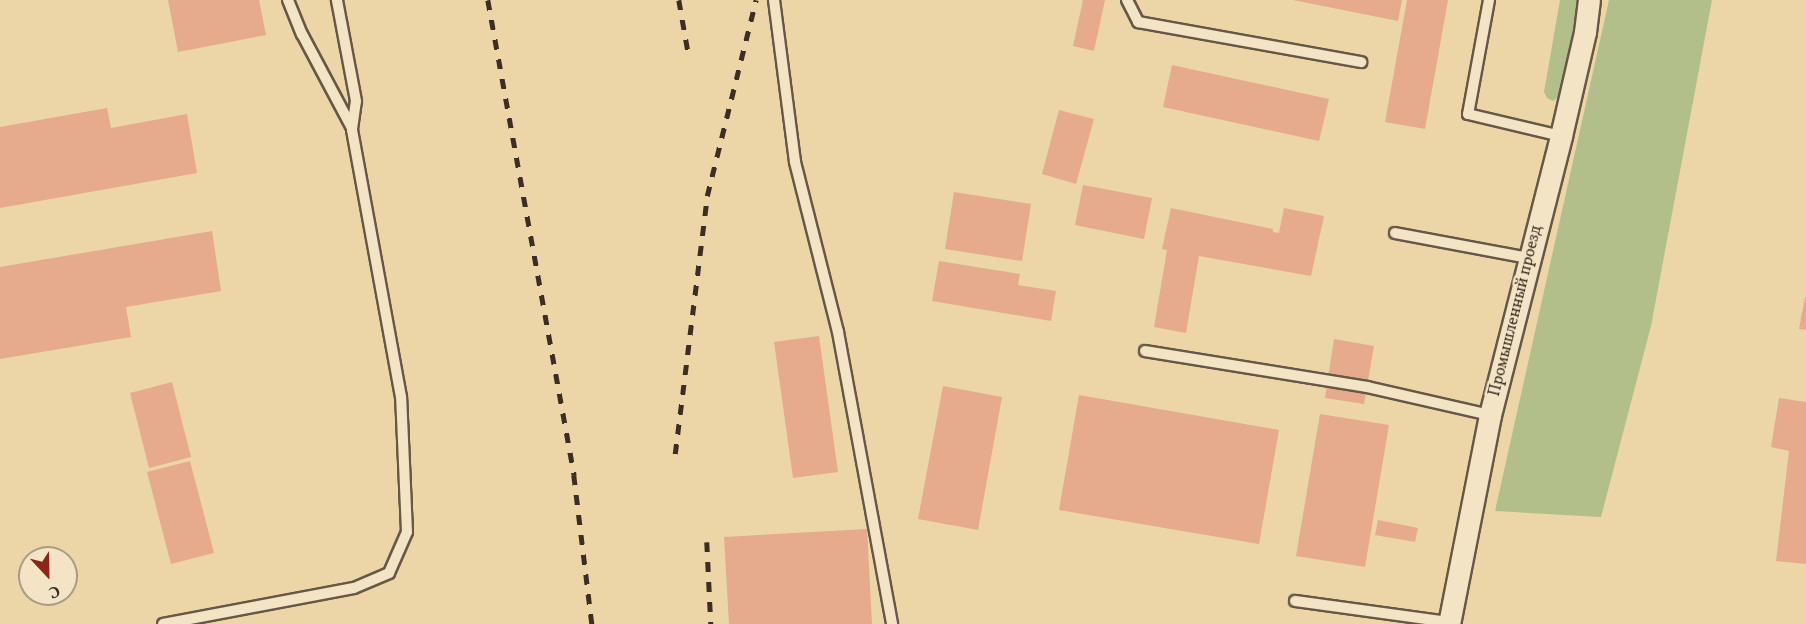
<!DOCTYPE html>
<html>
<head>
<meta charset="utf-8">
<style>
  body { margin:0 }
  #map { position:relative; width:1806px; height:624px; overflow:hidden; background:#ecd6a7; font-family:Vollkorn,serif }
  div>[style] { position:absolute }
  [style*='--x'] { left:calc(var(--x)*1px); top:calc(var(--y)*1px); width:calc(var(--w)*1px); rotate:calc(var(--a)*1deg) }
  .green>* { inset:0; background:#b3bf8b }
  .building>* { inset:0; background:#e6aa8d }
  .roads { filter:drop-shadow(2px 0 #675845) drop-shadow(-2px 0 #675845) drop-shadow(0 2px #675845) drop-shadow(0 -2px #675845) }
  .lane>* { height:10px; margin:-5px; padding:0 5px; transform-origin:5px; border-radius:5px; background:#f3e4c6 }
  .street>* { height:21px; margin:-10.5px; padding:0 10.5px; transform-origin:10.5px; border-radius:10.5px; background:#f3e4c6 }
  .rail>* { height:4.5px; margin-top:-2.25px; transform-origin:0; background:repeating-linear-gradient(90deg,#3b2e24 0 10px,transparent 0 20px) }
  span { translate:-50% -50%; white-space:nowrap; text-align:center; line-height:1.15; -webkit-text-stroke:4.5px #f3e4c6; paint-order:stroke }
  .street-label { font-size:16px; color:#3b2e24 }
  .north { position:absolute; left:18px; top:546px; width:60px; height:60px; box-sizing:border-box; background:#f3e4c6; border:2px solid #a99b85; border-radius:50%; rotate:158deg; font-size:16px; font-weight:700; line-height:24px; text-align:center; color:#3b2e24 }
  .north::after { content:''; display:block; margin:auto; width:21px; height:27px; background:#8f2418; clip-path:polygon(50% 0,100% 100%,50% 72%,0 100%) }
</style>
</head>
<body>
<div id="map">
  <div class="green">
    <i style="clip-path:polygon(1560px 0,1579px 0,1565px 89px,1562px 95px,1553px 101px,1547px 98px,1544px 92px)"></i>
    <i style="clip-path:polygon(1609px 0,1712px 0,1651px 326px,1601px 517px,1495px 511px)"></i>
  </div>
  <div class="building">
    <i style="clip-path:polygon(168px 0,259px 0,266px 35px,178px 52px)"></i>
    <i style="clip-path:polygon(1083px 0,1105px 0,1094px 51px,1073px 46px)"></i>
    <i style="clip-path:polygon(1293px 0,1402px 0,1398px 21px)"></i>
    <i style="clip-path:polygon(1407px 0,1448px 0,1425px 129px,1385px 122px)"></i>
    <i style="clip-path:polygon(1172px 65px,1329px 99px,1319px 141px,1163px 107px)"></i>
    <i style="clip-path:polygon(107px 108px,111px 128px,187px 114px,197px 173px,0 208px,0 127px)"></i>
    <i style="clip-path:polygon(1059px 110px,1094px 119px,1076px 184px,1042px 174px)"></i>
    <i style="clip-path:polygon(1083px 185px,1152px 198px,1144px 239px,1075px 225px)"></i>
    <i style="clip-path:polygon(954px 192px,1031px 204px,1022px 261px,945px 249px)"></i>
    <i style="clip-path:polygon(1171px 208px,1273px 229px,1273px 232px,1279px 233px,1284px 208px,1324px 216px,1311px 276px,1199px 256px,1186px 333px,1154px 327px,1167px 250px,1162px 249px)"></i>
    <i style="clip-path:polygon(212px 231px,221px 291px,126px 307px,131px 337px,0 359px,0 267px)"></i>
    <i style="clip-path:polygon(939px 261px,1020px 274px,1018px 285px,1056px 291px,1051px 321px,932px 301px)"></i>
    <i style="clip-path:polygon(1805px 297px,1806px 297px,1806px 330px,1799px 329px)"></i>
    <i style="clip-path:polygon(819px 336px,838px 472px,793px 478px,774px 342px)"></i>
    <i style="clip-path:polygon(1334px 339px,1374px 346px,1364px 404px,1325px 398px)"></i>
    <i style="clip-path:polygon(172px 382px,191px 457px,149px 468px,130px 393px)"></i>
    <i style="clip-path:polygon(943px 386px,1002px 397px,978px 530px,918px 519px)"></i>
    <i style="clip-path:polygon(1079px 395px,1279px 430px,1259px 544px,1059px 510px)"></i>
    <i style="clip-path:polygon(1779px 398px,1806px 402px,1806px 564px,1776px 561px,1789px 451px,1771px 447px)"></i>
    <i style="clip-path:polygon(1320px 414px,1389px 425px,1365px 567px,1296px 556px)"></i>
    <i style="clip-path:polygon(190px 461px,214px 553px,171px 564px,147px 472px)"></i>
    <i style="clip-path:polygon(1378px 520px,1418px 528px,1415px 542px,1375px 535px)"></i>
    <i style="clip-path:polygon(867px 529px,872px 624px,729px 624px,724px 537px)"></i>
  </div>
  <div class="roads">
    <div class="lane">
      <i style="--x:288;--y:0;--w:37;--a:68"></i>
      <i style="--x:302;--y:34;--w:106;--a:62"></i>
      <i style="--x:774;--y:0;--w:163;--a:82.6"></i>
      <i style="--x:795;--y:162;--w:175;--a:75.8"></i>
      <i style="--x:838;--y:332;--w:297;--a:79.5"></i>
      <i style="--x:1127;--y:0;--w:25;--a:63"></i>
      <i style="--x:1138;--y:22;--w:227;--a:10.2"></i>
      <i style="--x:1489;--y:0;--w:116;--a:100.4"></i>
      <i style="--x:1468;--y:114;--w:96;--a:13.3"></i>
      <i style="--x:1395;--y:233;--w:135;--a:10.6"></i>
      <i style="--x:1145;--y:351;--w:225;--a:9.2"></i>
      <i style="--x:1367;--y:387;--w:126;--a:12.8"></i>
      <i style="--x:1295;--y:601;--w:155;--a:7.8"></i>
      <i style="--x:163;--y:624;--w:194;--a:-10.7"></i>
      <i style="--x:354;--y:588;--w:38;--a:-23"></i>
      <i style="--x:389;--y:573;--w:45;--a:-66.3"></i>
      <i style="--x:407;--y:532;--w:135;--a:-92.5"></i>
      <i style="--x:401;--y:397;--w:272;--a:-100.4"></i>
      <i style="--x:352;--y:129;--w:28;--a:-82"></i>
      <i style="--x:356;--y:101;--w:103;--a:-100.7"></i>
    </div>
    <div class="street">
      <i style="--x:1449;--y:624;--w:213;--a:-78.9"></i>
      <i style="--x:1490;--y:415;--w:288;--a:-75.7"></i>
      <i style="--x:1561;--y:136;--w:107;--a:-77"></i>
      <i style="--x:1585;--y:32;--w:32;--a:-83"></i>
    </div>
  </div>
  <div class="rail">
    <i style="--x:488;--y:0;--w:483;--a:79.7"></i>
    <i style="--x:574;--y:475;--w:150;--a:83.1"></i>
    <i style="--x:679;--y:0;--w:58;--a:80"></i>
    <i style="--x:675;--y:454;--w:260;--a:-82.9"></i>
    <i style="--x:707;--y:196;--w:202;--a:-76"></i>
    <i style="--x:707;--y:542;--w:82;--a:87.2"></i>
  </div>
  <div class="street-label">
    <span style="left:1516px;top:311px;rotate:-76deg">Промышленный проезд</span>
  </div>
  <div class="north">С</div>
</div>
</body>
</html>
